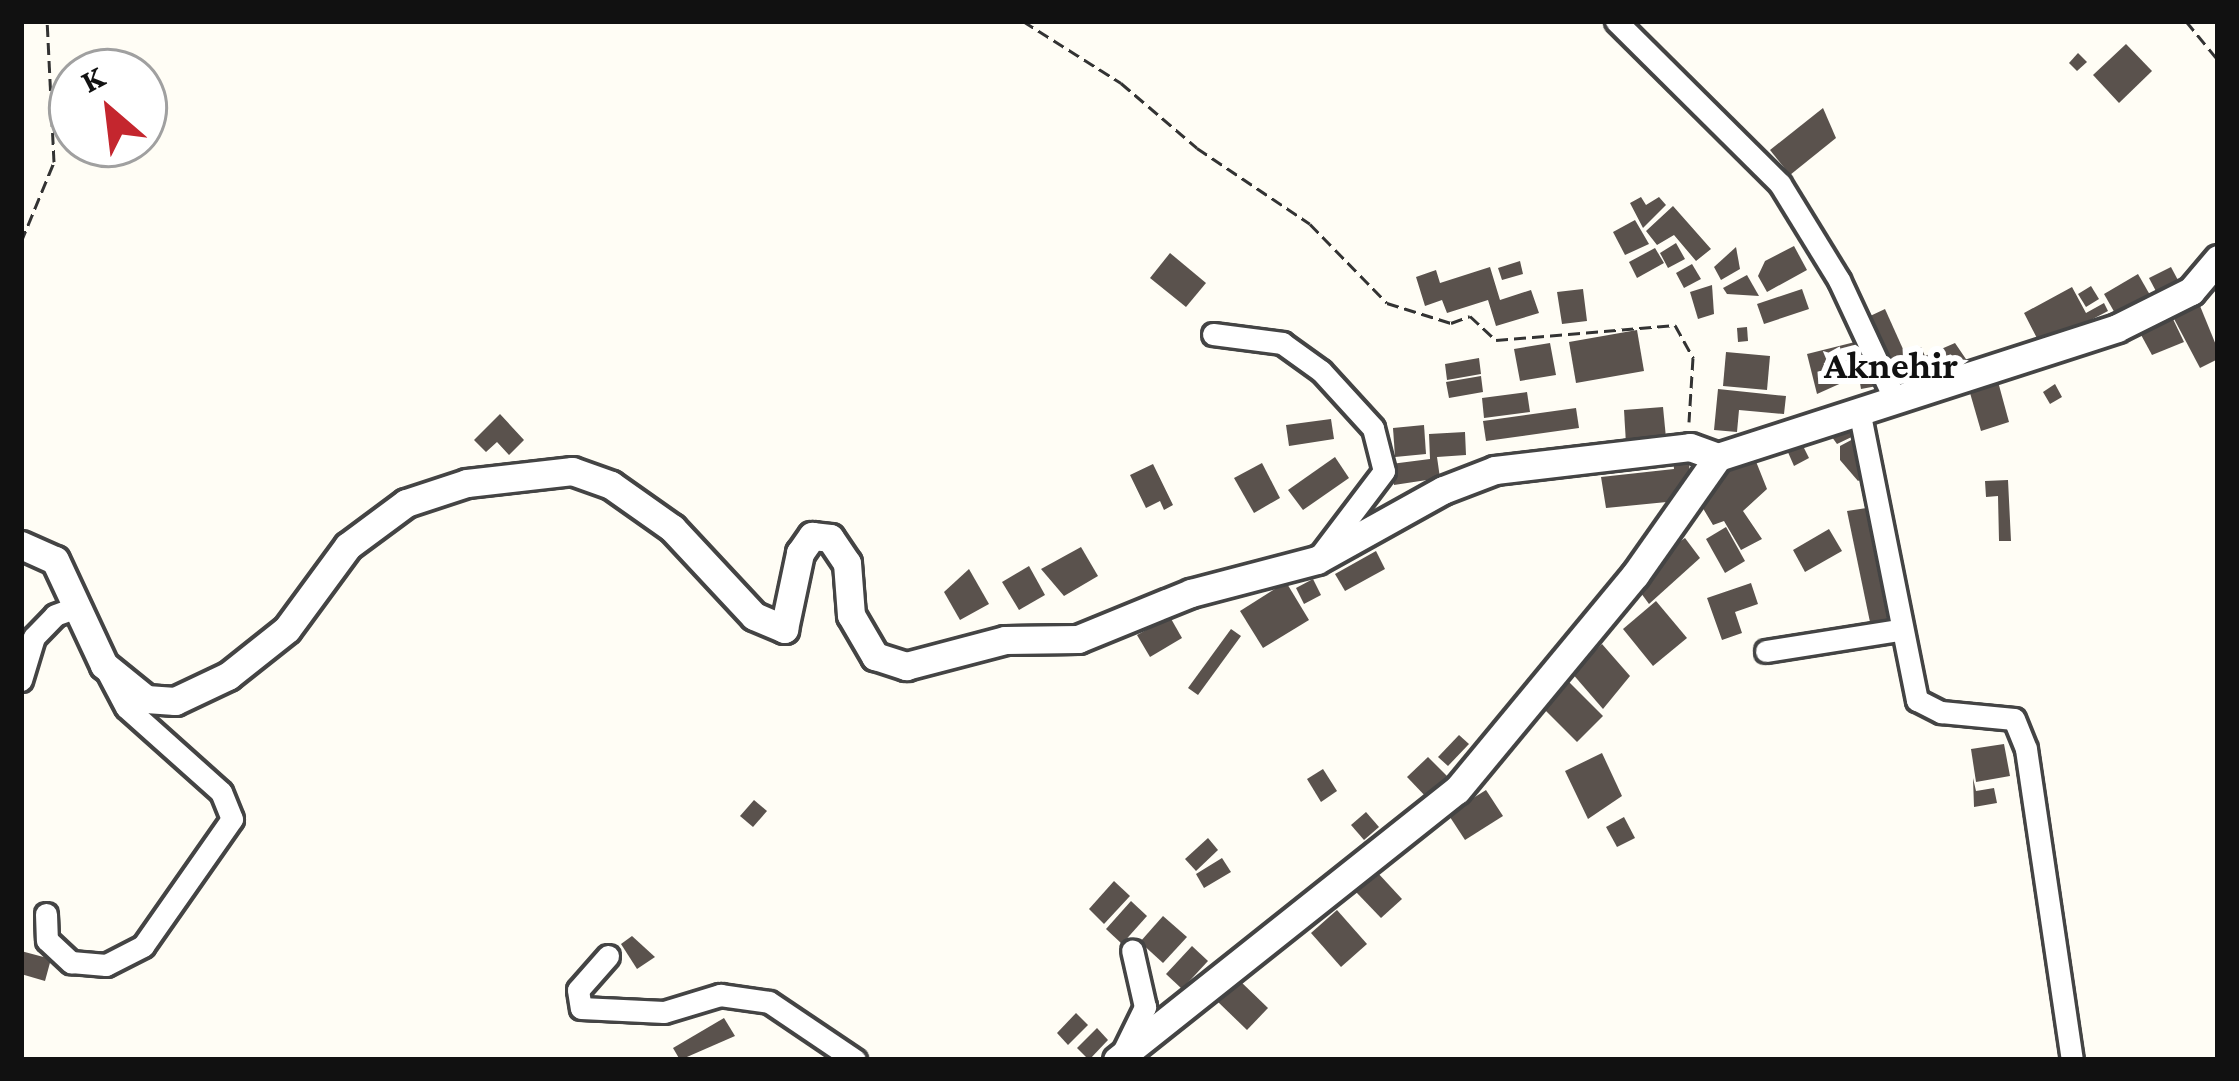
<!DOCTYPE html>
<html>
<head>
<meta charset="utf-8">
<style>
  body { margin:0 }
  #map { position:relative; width:2239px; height:1081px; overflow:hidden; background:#fffdf5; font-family:"Crimson Pro",serif }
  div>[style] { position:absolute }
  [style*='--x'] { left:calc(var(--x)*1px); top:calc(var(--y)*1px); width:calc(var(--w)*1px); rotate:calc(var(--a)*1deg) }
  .building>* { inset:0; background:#5a524d }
  .path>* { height:3px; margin-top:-1.5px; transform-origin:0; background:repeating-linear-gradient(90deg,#333 0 12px,transparent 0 18px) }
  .roads { filter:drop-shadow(3px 0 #444) drop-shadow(-3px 0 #444) drop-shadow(0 3px #444) drop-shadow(0 -3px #444) }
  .minor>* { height:21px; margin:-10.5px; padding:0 10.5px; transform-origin:10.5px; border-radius:10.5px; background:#fff }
  .tertiary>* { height:27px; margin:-13.5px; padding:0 13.5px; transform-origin:13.5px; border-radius:13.5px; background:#fff }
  span { translate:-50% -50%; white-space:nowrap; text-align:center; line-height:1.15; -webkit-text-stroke:12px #fff; paint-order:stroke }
  .quarter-label { font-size:39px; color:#111; font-weight:700 }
  .frame { position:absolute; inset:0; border:24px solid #111; pointer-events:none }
  .north { position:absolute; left:48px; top:48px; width:120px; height:120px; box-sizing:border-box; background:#fff; border:3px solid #a0a0a0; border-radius:50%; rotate:332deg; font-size:33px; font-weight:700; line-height:48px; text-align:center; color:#111 }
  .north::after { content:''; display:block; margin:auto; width:42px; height:54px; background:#c4262e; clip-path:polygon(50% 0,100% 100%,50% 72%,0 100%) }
</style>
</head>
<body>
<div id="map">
  <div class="building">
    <i style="clip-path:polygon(2126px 44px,2152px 71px,2119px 103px,2093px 75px)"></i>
    <i style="clip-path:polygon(2078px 53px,2087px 62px,2077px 71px,2069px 63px)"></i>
    <i style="clip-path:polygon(1823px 108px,1836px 138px,1790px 175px,1770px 150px)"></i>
    <i style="clip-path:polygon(1641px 197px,1646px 205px,1659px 197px,1666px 205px,1643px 228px,1630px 203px)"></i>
    <i style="clip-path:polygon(1673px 206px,1711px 249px,1696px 261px,1674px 235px,1657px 245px,1646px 231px)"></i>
    <i style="clip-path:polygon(1635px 220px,1649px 244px,1625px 255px,1613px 232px)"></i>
    <i style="clip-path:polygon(1676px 243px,1685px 259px,1668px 268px,1660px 253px)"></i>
    <i style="clip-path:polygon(1794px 246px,1807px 270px,1767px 292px,1758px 276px,1765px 261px)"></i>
    <i style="clip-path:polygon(1736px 247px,1740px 269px,1721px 280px,1714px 267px)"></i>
    <i style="clip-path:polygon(1655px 248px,1664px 263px,1637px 278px,1629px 262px)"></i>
    <i style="clip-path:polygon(1170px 253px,1206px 283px,1186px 307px,1150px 278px)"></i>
    <i style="clip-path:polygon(1520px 261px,1523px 274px,1502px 280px,1498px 268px)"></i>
    <i style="clip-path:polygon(1692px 264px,1701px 279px,1684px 288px,1676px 273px)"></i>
    <i style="clip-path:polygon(1490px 267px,1500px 300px,1531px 290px,1539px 313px,1496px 326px,1488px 300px,1447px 313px,1442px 300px,1425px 306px,1416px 277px,1436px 270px,1440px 283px)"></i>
    <i style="clip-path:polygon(2171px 267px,2180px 284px,2159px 297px,2149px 278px)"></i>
    <i style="clip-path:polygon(2138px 274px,2150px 295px,2116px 315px,2104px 294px)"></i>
    <i style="clip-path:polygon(1747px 275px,1759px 296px,1727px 294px,1723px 288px)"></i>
    <i style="clip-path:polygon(1712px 285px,1714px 314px,1698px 319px,1690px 292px)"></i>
    <i style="clip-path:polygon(2091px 286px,2099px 299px,2086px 307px,2078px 294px)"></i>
    <i style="clip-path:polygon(2072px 287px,2086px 313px,2104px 303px,2108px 311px,2041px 346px,2024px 313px)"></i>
    <i style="clip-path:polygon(1583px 289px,1587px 321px,1562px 324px,1557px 292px)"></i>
    <i style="clip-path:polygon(1802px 289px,1809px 309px,1764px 324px,1757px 304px)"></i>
    <i style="clip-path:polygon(2198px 301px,2218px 350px,2218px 359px,2200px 368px,2172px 315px)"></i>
    <i style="clip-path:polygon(1885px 309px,1907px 358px,1889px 366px,1868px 317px)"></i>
    <i style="clip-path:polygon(2172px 317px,2184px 342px,2152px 355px,2140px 333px)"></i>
    <i style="clip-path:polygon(1747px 327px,1748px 341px,1738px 342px,1737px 328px)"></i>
    <i style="clip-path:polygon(1637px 330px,1644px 371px,1576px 383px,1569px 342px)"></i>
    <i style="clip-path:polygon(1859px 341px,1866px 372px,1817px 394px,1807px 354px)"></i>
    <i style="clip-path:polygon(1550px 343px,1556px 375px,1520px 381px,1514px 349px)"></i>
    <i style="clip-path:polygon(1955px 343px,1970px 365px,1900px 384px,1894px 370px,1917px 362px,1913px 352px,1921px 347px,1925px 356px)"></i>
    <i style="clip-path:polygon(1726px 352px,1770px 356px,1767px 390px,1723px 386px)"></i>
    <i style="clip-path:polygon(1479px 358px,1481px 374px,1447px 380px,1445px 364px)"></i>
    <i style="clip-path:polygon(1875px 374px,1877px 386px,1861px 389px,1859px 377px)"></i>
    <i style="clip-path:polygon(1481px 376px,1483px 392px,1449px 398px,1446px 382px)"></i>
    <i style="clip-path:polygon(1997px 378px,2009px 422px,1981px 431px,1968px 386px)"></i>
    <i style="clip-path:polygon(2055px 384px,2062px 397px,2050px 404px,2043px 392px)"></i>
    <i style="clip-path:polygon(1718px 389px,1786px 396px,1784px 414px,1739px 410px,1737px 432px,1714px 430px)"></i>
    <i style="clip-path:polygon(1527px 392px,1530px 412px,1484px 418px,1482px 398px)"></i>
    <i style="clip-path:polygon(1663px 407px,1666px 438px,1626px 444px,1624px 410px)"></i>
    <i style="clip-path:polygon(1576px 408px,1579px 428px,1486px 441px,1483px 421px)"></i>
    <i style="clip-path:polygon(500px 414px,524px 440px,509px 455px,497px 442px,486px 452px,474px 440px)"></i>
    <i style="clip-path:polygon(1331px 419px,1334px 439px,1289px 446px,1286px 425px)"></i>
    <i style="clip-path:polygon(1854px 422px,1860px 433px,1837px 444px,1829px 433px,1843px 434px)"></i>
    <i style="clip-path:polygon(1424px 425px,1426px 454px,1395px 457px,1393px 428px)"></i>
    <i style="clip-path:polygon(1465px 432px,1466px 455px,1437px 457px,1440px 478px,1394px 485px,1391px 464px,1430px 459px,1429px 434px)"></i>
    <i style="clip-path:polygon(1855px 438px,1872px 473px,1858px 481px,1840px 460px,1840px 446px)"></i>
    <i style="clip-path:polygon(1802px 444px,1809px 458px,1794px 466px,1787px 450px)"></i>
    <i style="clip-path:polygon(1335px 457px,1349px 478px,1303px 510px,1288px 490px)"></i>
    <i style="clip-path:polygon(1690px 457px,1687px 500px,1606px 508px,1601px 477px,1674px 469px,1673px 459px)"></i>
    <i style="clip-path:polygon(1718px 457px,1726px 472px,1755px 459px,1767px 489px,1743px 511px,1762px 539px,1741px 550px,1724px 521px,1713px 525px,1701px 505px)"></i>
    <i style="clip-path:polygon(1262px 463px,1280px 498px,1254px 513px,1234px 478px)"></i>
    <i style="clip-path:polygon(1153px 464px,1173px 505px,1164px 510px,1160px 501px,1146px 508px,1130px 475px)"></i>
    <i style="clip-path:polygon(2008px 480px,2011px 541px,1999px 541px,1998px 496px,1986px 497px,1985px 481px)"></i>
    <i style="clip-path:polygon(1873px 507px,1892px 624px,1871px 627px,1847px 511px)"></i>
    <i style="clip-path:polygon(1726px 527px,1745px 561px,1725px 573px,1706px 539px)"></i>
    <i style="clip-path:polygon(1829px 529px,1842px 551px,1805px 572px,1793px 550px)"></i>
    <i style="clip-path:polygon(1685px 538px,1700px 558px,1649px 604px,1630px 578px)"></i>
    <i style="clip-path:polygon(1081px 547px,1098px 576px,1064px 596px,1041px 569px)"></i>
    <i style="clip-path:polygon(1376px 551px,1385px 569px,1345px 591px,1335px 574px)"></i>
    <i style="clip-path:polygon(1029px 566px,1045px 595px,1019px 610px,1002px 582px)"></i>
    <i style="clip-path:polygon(969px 569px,989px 604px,960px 620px,944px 592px)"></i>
    <i style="clip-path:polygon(1313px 579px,1321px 595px,1304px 604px,1296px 588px)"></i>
    <i style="clip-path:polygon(1286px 582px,1309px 620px,1263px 648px,1240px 611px)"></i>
    <i style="clip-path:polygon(1751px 583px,1758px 604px,1735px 612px,1742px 633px,1722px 640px,1707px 598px)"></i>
    <i style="clip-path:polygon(1656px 601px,1687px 638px,1653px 666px,1623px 629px)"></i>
    <i style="clip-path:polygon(1170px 617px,1182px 638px,1150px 657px,1137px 635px)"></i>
    <i style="clip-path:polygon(1231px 629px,1241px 636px,1198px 695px,1188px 688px)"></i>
    <i style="clip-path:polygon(1602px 644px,1630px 676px,1603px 709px,1571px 672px)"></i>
    <i style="clip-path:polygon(1568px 681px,1603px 716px,1577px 742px,1542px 707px)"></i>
    <i style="clip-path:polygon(1459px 735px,1469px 744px,1448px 766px,1438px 757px)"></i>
    <i style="clip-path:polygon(2004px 744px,2010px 776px,1976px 782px,1971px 749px)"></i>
    <i style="clip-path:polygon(1602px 753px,1622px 796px,1588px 819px,1565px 771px)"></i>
    <i style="clip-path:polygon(1428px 757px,1451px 780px,1429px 800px,1407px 777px)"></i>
    <i style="clip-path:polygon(1323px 769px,1337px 791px,1321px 802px,1307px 779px)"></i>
    <i style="clip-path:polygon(1973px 778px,1976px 791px,1994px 788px,1997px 803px,1974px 807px)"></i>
    <i style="clip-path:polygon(1486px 790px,1503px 816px,1465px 840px,1448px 814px)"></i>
    <i style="clip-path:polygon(754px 800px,767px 811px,753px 827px,740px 816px)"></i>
    <i style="clip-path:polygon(1366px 812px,1379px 827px,1364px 840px,1351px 825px)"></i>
    <i style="clip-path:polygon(1624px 817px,1635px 838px,1617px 847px,1606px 827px)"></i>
    <i style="clip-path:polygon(1208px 838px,1218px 850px,1196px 871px,1185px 859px)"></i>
    <i style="clip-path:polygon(1222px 858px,1231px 872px,1204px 888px,1196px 874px)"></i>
    <i style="clip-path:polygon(1377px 872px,1402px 899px,1381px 918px,1356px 892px)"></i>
    <i style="clip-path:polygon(1114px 881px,1130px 896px,1104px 924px,1089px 909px)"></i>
    <i style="clip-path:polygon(1131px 901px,1147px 916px,1122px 944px,1106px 929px)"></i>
    <i style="clip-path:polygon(1337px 910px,1367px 944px,1341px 967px,1311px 933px)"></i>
    <i style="clip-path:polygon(1163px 916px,1187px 937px,1163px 963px,1140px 942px)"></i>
    <i style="clip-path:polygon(632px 936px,655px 957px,637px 969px,621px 944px)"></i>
    <i style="clip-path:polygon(1192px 946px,1208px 961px,1182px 989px,1166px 974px)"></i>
    <i style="clip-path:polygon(21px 951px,51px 959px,45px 981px,21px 974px)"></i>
    <i style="clip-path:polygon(1239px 980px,1268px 1008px,1247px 1030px,1217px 1001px)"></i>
    <i style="clip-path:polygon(1076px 1013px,1088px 1025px,1068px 1045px,1057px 1033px)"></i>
    <i style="clip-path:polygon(724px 1018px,735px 1036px,680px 1060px,673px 1048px)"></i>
    <i style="clip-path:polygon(1097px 1028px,1108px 1040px,1089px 1060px,1077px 1048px)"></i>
  </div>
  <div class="path">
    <i style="--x:1023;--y:21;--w:116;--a:32.3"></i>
    <i style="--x:1121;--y:83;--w:100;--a:40.5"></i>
    <i style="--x:1197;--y:148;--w:136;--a:33.9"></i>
    <i style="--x:1310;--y:224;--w:110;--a:45.7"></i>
    <i style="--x:1387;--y:303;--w:67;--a:17.4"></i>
    <i style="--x:1451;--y:323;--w:20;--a:-20"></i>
    <i style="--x:1470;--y:316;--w:35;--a:43"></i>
    <i style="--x:1496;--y:340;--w:180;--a:-4.8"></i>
    <i style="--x:1675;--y:325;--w:38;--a:61"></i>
    <i style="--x:1693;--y:358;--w:64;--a:93.6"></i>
    <i style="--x:2186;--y:21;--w:50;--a:50.6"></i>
    <i style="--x:21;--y:242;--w:87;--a:-67.6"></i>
    <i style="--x:54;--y:162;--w:141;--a:-92.8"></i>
  </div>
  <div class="roads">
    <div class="minor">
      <i style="--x:1616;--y:21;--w:231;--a:44.8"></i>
      <i style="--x:1780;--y:184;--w:113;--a:58.4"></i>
      <i style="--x:1839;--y:280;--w:132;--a:65"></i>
      <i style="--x:1213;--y:334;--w:70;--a:7.4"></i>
      <i style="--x:1282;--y:343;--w:48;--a:35.7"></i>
      <i style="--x:1321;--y:371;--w:77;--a:47.6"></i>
      <i style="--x:1373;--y:428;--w:44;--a:75.7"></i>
      <i style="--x:1384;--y:471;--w:108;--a:127.1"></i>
      <i style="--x:1859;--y:410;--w:296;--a:78.7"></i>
      <i style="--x:1917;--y:700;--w:27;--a:27"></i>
      <i style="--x:1941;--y:712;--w:73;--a:5.5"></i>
      <i style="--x:2014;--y:719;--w:32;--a:68"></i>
      <i style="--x:2026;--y:749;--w:314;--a:81.6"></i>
      <i style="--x:1766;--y:651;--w:134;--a:-9"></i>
      <i style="--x:21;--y:680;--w:45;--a:-73.2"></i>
      <i style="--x:34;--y:637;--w:30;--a:-46"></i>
      <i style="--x:55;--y:615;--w:23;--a:-20"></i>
      <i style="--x:46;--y:914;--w:26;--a:88"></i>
      <i style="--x:47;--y:940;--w:33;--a:43"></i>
      <i style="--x:71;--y:962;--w:35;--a:5"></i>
      <i style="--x:106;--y:965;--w:42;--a:-27.2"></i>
      <i style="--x:143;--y:946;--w:155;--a:-55"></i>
      <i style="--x:232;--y:819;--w:29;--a:-112"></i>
      <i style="--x:221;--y:792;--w:127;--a:-138.2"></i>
      <i style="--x:126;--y:707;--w:41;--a:-117.8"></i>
      <i style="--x:608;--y:956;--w:45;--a:131.4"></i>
      <i style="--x:578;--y:990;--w:18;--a:81"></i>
      <i style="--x:581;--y:1008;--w:83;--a:2.8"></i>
      <i style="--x:664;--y:1012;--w:59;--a:-16.9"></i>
      <i style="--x:720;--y:995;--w:49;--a:8.1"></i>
      <i style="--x:769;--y:1002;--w:104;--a:34"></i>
      <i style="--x:1121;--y:1056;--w:55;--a:-63.9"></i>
      <i style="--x:1145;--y:1007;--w:58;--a:-102.8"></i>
    </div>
    <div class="tertiary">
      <i style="--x:21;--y:545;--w:37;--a:24"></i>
      <i style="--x:55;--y:560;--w:116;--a:65"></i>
      <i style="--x:104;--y:665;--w:54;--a:39"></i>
      <i style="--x:146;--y:699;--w:29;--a:4"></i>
      <i style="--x:175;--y:701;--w:59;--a:-25.3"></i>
      <i style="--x:228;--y:676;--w:75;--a:-38.5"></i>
      <i style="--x:287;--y:629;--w:103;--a:-53.7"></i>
      <i style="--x:348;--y:546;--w:72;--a:-36.6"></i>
      <i style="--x:406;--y:503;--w:64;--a:-18.2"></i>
      <i style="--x:467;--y:483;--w:106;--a:-6.5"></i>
      <i style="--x:572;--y:471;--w:41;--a:19.7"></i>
      <i style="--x:611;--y:485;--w:75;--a:35.2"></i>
      <i style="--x:672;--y:528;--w:120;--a:47"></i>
      <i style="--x:754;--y:616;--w:33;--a:23"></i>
      <i style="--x:784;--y:629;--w:78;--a:-78.1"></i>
      <i style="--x:800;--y:553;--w:21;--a:-55"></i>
      <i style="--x:812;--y:536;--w:18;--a:6"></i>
      <i style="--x:830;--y:538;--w:30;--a:56"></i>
      <i style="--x:847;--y:563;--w:52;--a:85.6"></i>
      <i style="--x:851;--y:615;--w:48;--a:59.7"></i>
      <i style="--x:875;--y:656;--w:33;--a:18"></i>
      <i style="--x:906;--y:666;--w:102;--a:-14.7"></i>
      <i style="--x:1005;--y:640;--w:73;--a:-0.8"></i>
      <i style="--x:1078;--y:639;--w:122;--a:-22.2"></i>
      <i style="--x:1191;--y:593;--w:130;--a:-14.7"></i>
      <i style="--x:1317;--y:560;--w:144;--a:-29.1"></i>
      <i style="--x:1443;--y:490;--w:56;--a:-21"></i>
      <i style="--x:1495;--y:470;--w:196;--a:-6.7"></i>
      <i style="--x:1690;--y:447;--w:30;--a:20"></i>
      <i style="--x:1117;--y:1060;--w:434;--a:-38.5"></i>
      <i style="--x:1457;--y:790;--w:279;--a:-50.4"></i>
      <i style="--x:1635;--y:575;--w:144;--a:-54.9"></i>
      <i style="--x:1718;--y:457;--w:419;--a:-17.9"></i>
      <i style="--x:2117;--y:328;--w:83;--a:-26.6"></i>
      <i style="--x:2191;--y:291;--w:42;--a:-49.8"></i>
    </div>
  </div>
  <div class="quarter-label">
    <span style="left:1891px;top:365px">Aknehir</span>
  </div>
  <div class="frame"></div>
  <div class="north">K</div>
</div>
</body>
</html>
